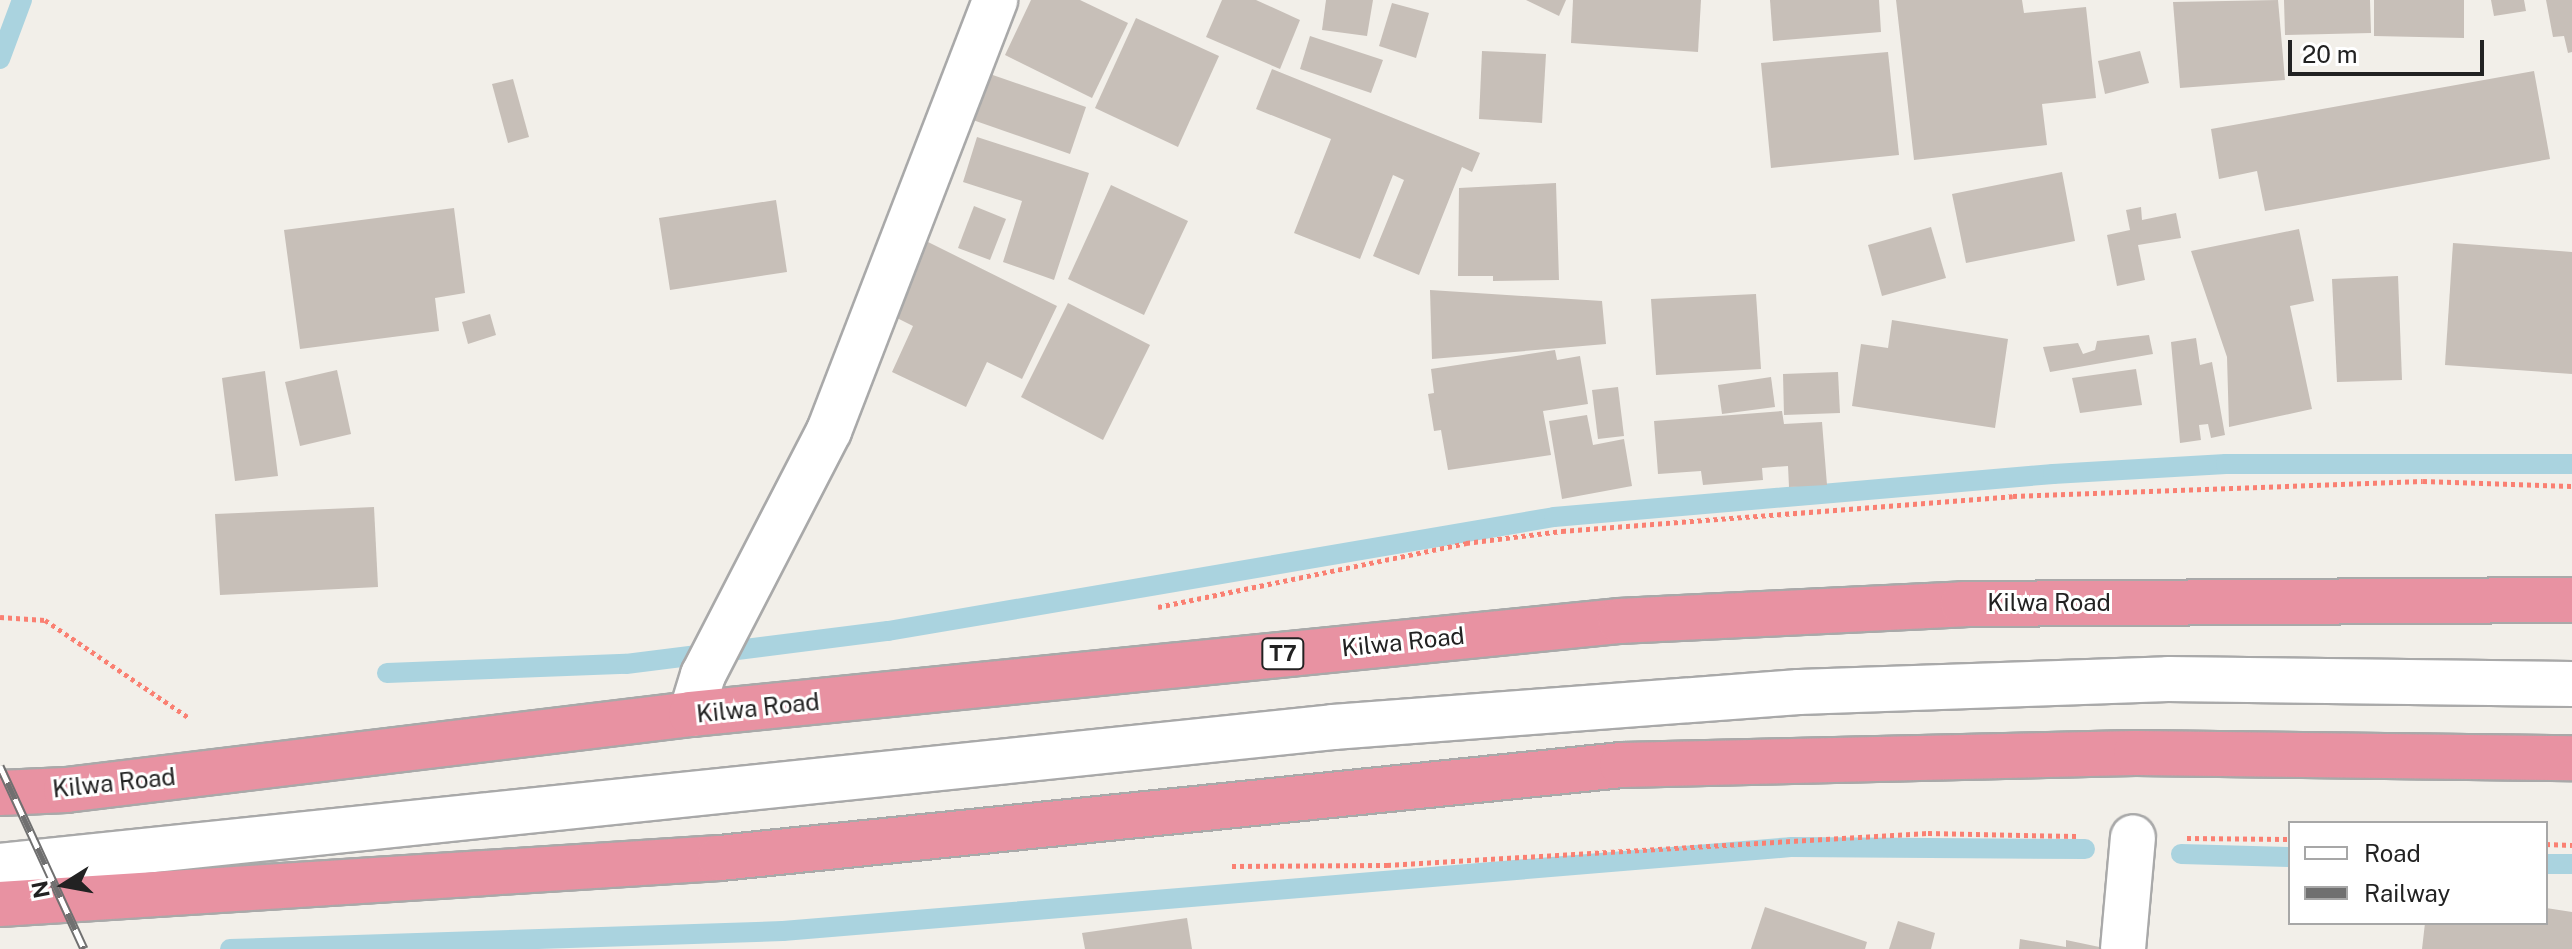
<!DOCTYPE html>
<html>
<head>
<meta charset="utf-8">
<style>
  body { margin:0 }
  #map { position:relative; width:2572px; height:949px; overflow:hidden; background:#f2efe9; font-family:"Public Sans",sans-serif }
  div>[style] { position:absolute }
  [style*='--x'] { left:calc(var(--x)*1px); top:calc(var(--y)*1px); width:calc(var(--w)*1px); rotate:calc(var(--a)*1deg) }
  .stream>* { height:20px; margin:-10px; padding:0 10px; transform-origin:10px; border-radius:10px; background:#aad3df }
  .building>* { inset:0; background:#c7bfb8 }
  .path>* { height:5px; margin-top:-2.5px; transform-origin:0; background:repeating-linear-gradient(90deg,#fa8072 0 4px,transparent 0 8px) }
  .roads { filter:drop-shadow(2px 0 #a9a9a9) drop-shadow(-2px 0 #a9a9a9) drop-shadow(0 2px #a9a9a9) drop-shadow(0 -2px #a9a9a9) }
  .minor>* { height:44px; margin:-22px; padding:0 22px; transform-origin:22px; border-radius:22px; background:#fff }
  .highway>* { height:44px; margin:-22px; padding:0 22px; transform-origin:22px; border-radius:22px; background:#e892a2 }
  .rail>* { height:9px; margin-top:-4.5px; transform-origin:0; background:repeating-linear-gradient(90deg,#fff 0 18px,#707070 0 36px); box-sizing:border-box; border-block:2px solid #707070 }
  span { translate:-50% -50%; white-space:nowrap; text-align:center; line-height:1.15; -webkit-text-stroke:6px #fff; paint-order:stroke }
  .shield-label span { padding:2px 6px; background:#fff; border:2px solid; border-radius:6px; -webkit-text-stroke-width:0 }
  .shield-label { font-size:22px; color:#222; font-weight:700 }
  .street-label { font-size:24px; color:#222 }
  .legend { position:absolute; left:2288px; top:821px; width:260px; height:104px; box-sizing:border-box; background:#fff; border:2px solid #a7a7a7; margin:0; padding:10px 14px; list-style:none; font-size:24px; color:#222 }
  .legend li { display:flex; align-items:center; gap:16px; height:40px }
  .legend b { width:40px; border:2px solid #a7a7a7 }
  .north { position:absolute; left:24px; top:845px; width:80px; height:80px; -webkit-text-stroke:6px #fff; paint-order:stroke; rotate:259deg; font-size:22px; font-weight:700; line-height:32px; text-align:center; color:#222 }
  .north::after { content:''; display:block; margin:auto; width:28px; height:36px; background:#222; clip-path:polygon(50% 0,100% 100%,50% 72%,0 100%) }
  .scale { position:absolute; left:2288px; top:40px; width:196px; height:36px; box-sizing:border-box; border:4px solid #222; border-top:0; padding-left:10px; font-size:24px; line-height:28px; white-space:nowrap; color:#222; -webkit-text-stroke:6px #fff; paint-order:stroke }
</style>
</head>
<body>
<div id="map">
  <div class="stream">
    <i style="--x:0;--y:59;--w:63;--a:-69.6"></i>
    <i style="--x:387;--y:673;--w:239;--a:-2.2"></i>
    <i style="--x:626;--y:664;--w:264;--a:-7.2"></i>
    <i style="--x:888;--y:631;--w:676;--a:-9.71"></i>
    <i style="--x:1554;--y:517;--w:501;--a:-4.93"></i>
    <i style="--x:2053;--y:474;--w:173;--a:-3.3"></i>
    <i style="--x:2226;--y:464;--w:346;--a:0"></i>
    <i style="--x:2181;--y:854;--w:109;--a:1.6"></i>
    <i style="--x:2546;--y:864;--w:26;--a:0"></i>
    <i style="--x:230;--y:949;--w:553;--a:-1.86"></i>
    <i style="--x:783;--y:931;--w:1011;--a:-4.76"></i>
    <i style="--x:1791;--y:847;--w:294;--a:0.4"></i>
  </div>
  <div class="building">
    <i style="clip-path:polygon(1031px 0,1080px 0,1128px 23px,1092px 98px,1005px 55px)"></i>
    <i style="clip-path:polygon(1222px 0,1256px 0,1300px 20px,1280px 69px,1206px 37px)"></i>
    <i style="clip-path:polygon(1326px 0,1373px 0,1367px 36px,1322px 30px)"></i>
    <i style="clip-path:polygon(1526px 0,1566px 0,1559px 16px)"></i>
    <i style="clip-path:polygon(1573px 0,1701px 0,1698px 52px,1571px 43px)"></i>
    <i style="clip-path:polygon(1770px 0,1879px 0,1881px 32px,1773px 41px)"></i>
    <i style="clip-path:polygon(1896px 0,2022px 0,2024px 13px,2086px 7px,2096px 98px,2042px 104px,2047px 145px,1914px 160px)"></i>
    <i style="clip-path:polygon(2278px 0,2285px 80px,2180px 88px,2173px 2px)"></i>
    <i style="clip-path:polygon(2284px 0,2370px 0,2371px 33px,2285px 35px)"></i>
    <i style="clip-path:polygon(2374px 0,2464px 0,2464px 38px,2374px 36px)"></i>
    <i style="clip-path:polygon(2491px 0,2524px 0,2526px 11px,2494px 16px)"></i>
    <i style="clip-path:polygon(2546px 0,2572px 0,2572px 52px,2568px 53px,2564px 36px,2553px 37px)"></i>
    <i style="clip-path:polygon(1392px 3px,1429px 13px,1416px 58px,1379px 46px)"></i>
    <i style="clip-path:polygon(1136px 18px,1219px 56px,1178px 147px,1095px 108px)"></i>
    <i style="clip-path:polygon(1310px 36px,1383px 60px,1371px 93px,1300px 69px)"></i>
    <i style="clip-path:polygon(1482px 51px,1546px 54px,1542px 123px,1479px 119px)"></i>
    <i style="clip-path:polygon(2140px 51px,2149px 83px,2105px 94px,2098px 61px)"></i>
    <i style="clip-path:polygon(1888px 52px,1899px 155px,1771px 168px,1761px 63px)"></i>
    <i style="clip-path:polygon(1272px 69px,1480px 153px,1472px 172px,1462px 167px,1419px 275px,1373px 256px,1404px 180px,1393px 175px,1360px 259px,1294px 233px,1331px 139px,1256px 109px)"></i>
    <i style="clip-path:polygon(2534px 71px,2550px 159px,2265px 211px,2257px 171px,2219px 179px,2211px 129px)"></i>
    <i style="clip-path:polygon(987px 73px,1086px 107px,1070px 154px,970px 119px)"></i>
    <i style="clip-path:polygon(513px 79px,529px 137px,508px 143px,492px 84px)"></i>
    <i style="clip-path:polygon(977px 137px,1089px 173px,1054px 280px,1003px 262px,1022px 201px,963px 182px)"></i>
    <i style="clip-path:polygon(2062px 172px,2075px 241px,1966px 263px,1952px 194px)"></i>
    <i style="clip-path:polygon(1556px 183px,1559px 280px,1493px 281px,1493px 276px,1458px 276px,1459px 188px)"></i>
    <i style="clip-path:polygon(1111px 185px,1188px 221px,1144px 315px,1068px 279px)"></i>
    <i style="clip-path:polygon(776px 200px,787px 272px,670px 290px,659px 218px)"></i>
    <i style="clip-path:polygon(974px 206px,1006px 219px,990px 260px,958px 248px)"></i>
    <i style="clip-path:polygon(2141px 207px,2142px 220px,2176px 213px,2181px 238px,2138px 245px,2145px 280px,2117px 286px,2107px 235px,2130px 230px,2126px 210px)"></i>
    <i style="clip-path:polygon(454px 208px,465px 293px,435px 298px,439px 331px,300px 349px,284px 230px)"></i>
    <i style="clip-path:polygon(1931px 227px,1946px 278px,1882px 296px,1868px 245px)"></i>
    <i style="clip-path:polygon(2299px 229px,2314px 301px,2290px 306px,2312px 409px,2229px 427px,2227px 357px,2191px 251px)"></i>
    <i style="clip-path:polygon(926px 241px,1057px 306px,1022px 379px,987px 362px,966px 407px,892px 372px,913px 326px,891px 315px)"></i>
    <i style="clip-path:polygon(2453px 243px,2572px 252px,2572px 374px,2445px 365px)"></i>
    <i style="clip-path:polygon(2398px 276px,2402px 380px,2337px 382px,2332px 279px)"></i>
    <i style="clip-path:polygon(1430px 290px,1602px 301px,1606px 344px,1432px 359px)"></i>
    <i style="clip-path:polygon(1756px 294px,1761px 369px,1656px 375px,1651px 299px)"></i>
    <i style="clip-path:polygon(1068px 303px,1150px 345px,1103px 440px,1021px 397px)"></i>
    <i style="clip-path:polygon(490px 314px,496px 335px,468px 344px,462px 322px)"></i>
    <i style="clip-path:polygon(1892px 320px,2008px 339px,1995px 428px,1852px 406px,1861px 344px,1888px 348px)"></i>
    <i style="clip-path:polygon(2149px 335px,2153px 354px,2050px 372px,2043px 347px,2078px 343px,2083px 354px,2095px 350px,2097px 341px)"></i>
    <i style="clip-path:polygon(2196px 338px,2200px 365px,2212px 362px,2225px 435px,2211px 438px,2208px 424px,2199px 425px,2201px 440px,2180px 443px,2171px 342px)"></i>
    <i style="clip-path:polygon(1555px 350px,1557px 360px,1580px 356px,1588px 404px,1543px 411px,1551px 455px,1448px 470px,1441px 430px,1434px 431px,1428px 394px,1434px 393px,1431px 369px)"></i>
    <i style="clip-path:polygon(2136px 369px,2142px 405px,2080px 413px,2072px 378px)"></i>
    <i style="clip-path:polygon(337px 370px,351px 434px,300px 446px,285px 382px)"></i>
    <i style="clip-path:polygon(265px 371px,278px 476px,235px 481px,222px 378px)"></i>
    <i style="clip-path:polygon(1838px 372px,1840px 413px,1784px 415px,1783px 374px)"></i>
    <i style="clip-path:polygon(1771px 377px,1775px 407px,1722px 414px,1718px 385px)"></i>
    <i style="clip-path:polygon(1618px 387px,1624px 436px,1598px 439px,1592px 390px)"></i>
    <i style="clip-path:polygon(1782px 411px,1784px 424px,1822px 422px,1827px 485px,1789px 487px,1788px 466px,1762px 468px,1763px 480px,1703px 485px,1701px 471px,1658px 474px,1654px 421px)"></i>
    <i style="clip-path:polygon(1587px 415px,1593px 445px,1624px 439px,1632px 486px,1562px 499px,1549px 421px)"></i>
    <i style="clip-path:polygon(374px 507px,378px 587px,220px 595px,215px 514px)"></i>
    <i style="clip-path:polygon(1765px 907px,1867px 942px,1865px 949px,1751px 949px)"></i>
    <i style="clip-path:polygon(2546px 908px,2572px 912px,2572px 949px,2422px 949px,2425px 923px,2546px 923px)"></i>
    <i style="clip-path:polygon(1187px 918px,1192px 949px,1085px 949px,1082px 933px)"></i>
    <i style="clip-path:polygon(1898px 921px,1935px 933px,1931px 949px,1889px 949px)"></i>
    <i style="clip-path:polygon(2020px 939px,2066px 947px,2066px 940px,2109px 949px,2019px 949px)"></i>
  </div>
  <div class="path">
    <i style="--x:1158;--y:607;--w:315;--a:-11.7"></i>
    <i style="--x:1466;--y:543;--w:97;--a:-7.1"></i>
    <i style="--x:1562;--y:531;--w:452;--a:-4.4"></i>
    <i style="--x:2013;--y:496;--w:410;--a:-2.1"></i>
    <i style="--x:2423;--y:481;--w:149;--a:1.9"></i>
    <i style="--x:0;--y:617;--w:45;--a:3.8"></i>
    <i style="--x:45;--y:620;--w:174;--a:34.2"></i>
    <i style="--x:2187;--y:838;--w:103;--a:0.6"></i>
    <i style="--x:2546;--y:844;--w:26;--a:2"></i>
    <i style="--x:1232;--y:866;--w:155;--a:-0.4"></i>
    <i style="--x:1387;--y:865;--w:542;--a:-3.39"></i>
    <i style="--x:1928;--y:833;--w:149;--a:1.2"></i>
  </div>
  <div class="roads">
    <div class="minor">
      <i style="--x:691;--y:714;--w:41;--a:-72.9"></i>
      <i style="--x:703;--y:675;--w:275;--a:-62.7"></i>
      <i style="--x:829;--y:431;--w:462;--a:-68.9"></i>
      <i style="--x:0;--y:866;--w:1340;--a:-5.95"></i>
      <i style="--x:1333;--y:727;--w:467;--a:-4.3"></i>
      <i style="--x:1799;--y:692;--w:369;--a:-2"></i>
      <i style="--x:2168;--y:679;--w:404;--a:0.7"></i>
      <i style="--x:2123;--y:949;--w:112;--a:-84.9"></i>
    </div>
    <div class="highway">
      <i style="--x:0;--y:793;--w:66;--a:-2.6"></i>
      <i style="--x:66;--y:790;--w:630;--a:-6.93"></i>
      <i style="--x:691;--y:714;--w:934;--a:-5.72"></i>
      <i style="--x:1620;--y:621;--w:343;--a:-2.8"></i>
      <i style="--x:1963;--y:604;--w:609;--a:-0.38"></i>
      <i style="--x:0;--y:904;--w:721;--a:-3.66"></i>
      <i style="--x:720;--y:858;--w:907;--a:-5.89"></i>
      <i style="--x:1622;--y:765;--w:514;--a:-1.34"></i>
      <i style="--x:2136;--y:753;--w:436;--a:0.7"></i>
    </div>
  </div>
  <div class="rail">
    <i style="--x:0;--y:766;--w:201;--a:65.3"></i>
  </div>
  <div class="shield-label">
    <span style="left:1283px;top:654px">T7</span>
  </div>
  <div class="street-label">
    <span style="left:2049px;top:603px">Kilwa Road</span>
    <span style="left:1403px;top:642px;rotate:-6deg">Kilwa Road</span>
    <span style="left:758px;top:708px;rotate:-6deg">Kilwa Road</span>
    <span style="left:114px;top:783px;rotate:-6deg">Kilwa Road</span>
  </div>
  <ul class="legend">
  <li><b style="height:10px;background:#fff"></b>Road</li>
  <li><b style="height:10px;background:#707070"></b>Railway</li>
  </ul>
  <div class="north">N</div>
  <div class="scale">20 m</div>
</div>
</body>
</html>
